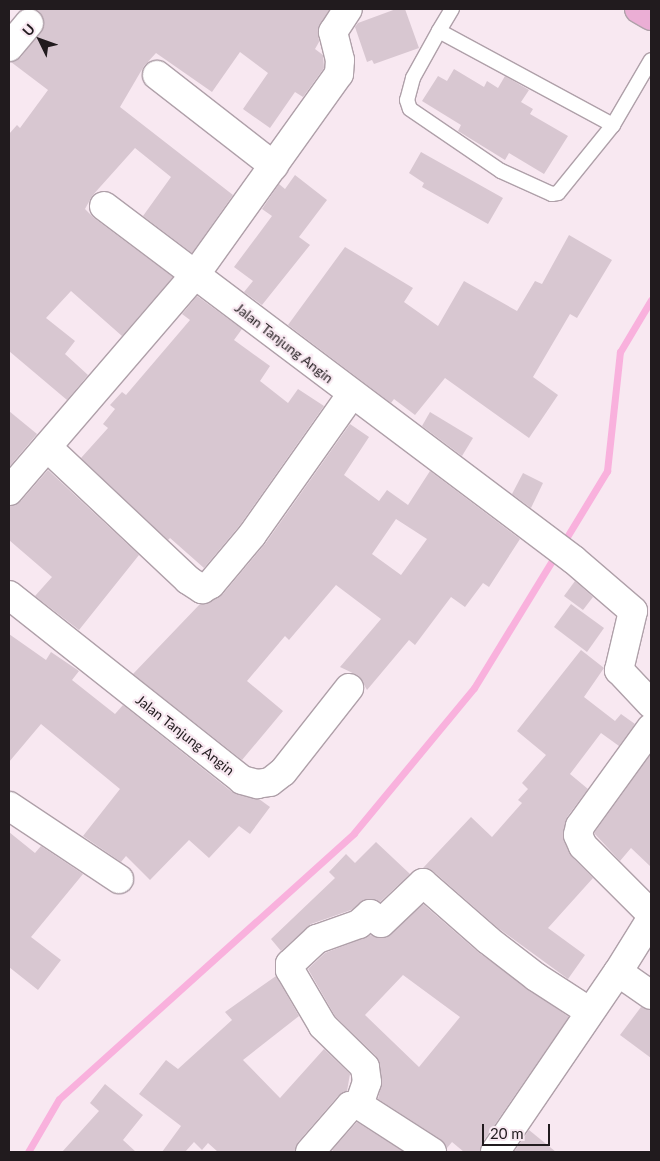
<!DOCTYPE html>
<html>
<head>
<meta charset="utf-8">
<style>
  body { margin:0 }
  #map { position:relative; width:660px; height:1161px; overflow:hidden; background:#f8e8f1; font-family:Lato,sans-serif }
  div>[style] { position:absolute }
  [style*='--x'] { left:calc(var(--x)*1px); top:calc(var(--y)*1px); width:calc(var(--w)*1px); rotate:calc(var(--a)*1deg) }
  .stream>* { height:7px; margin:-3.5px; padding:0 3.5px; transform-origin:3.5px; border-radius:3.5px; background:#f9b1dd }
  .building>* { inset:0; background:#d8c7d1 }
  .roads { filter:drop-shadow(1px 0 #afa0a9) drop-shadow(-1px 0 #afa0a9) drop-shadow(0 1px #afa0a9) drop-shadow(0 -1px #afa0a9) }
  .lane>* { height:14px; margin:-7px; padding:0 7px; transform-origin:7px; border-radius:7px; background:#fff }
  .street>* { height:28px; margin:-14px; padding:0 14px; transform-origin:14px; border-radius:14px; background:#fff }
  .primary>* { height:28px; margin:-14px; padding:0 14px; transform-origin:14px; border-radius:14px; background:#ebaed5 }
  span { translate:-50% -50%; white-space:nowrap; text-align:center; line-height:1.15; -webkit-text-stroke:4.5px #f8e8f1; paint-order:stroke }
  .street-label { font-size:14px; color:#211b1e }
  .frame { position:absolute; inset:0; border:10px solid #211b1e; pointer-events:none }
  .north { position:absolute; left:15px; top:15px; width:50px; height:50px; -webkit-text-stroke:4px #f8e8f1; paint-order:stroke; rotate:312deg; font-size:14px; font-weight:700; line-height:20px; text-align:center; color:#211b1e }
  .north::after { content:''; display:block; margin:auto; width:18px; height:22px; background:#211b1e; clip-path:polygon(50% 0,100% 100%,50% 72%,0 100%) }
  .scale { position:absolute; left:482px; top:1124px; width:68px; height:22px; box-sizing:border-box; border:2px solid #211b1e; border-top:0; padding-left:6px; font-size:15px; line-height:18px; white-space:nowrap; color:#211b1e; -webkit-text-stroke:4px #f8e8f1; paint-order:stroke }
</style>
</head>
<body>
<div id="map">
  <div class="stream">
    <i style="--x:562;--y:545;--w:87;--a:-58.7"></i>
    <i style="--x:607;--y:471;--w:120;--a:-83.8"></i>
    <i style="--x:620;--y:352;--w:61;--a:-59.2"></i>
    <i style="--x:28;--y:1152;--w:61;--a:-59.7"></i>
    <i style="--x:59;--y:1099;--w:397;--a:-42"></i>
    <i style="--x:354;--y:833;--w:188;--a:-50.4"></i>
    <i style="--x:474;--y:688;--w:157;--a:-58.5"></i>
  </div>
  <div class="building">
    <i style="clip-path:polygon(34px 9px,330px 9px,318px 29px,319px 42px,315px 49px,323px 55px,324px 68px,303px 97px,295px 92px,270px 128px,243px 109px,268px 73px,240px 52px,212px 92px,156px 53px,144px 66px,120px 107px,233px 195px,192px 253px,143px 216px,171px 177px,135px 148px,92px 196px,85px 209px,94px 218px,173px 277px,122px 336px,71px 291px,46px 318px,75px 341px,65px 354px,88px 375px,67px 400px,9px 351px,9px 134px,17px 125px,20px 128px,48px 90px,11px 62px,21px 57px,44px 26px,43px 17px)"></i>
    <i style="clip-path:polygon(396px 9px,405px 9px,419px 48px,374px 64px,372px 60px,367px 62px,355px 27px,358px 23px)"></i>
    <i style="clip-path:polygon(454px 69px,484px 87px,487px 81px,498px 88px,505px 76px,529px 90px,521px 102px,533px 109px,530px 114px,568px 136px,544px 174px,509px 153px,505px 160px,458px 131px,461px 125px,422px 101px,438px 76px,447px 81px)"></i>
    <i style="clip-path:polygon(421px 152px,503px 198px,488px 224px,422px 187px,424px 183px,409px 173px)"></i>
    <i style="clip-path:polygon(295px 175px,327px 200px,299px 237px,310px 245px,262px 305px,244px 292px,253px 281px,234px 267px,272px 216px,262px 209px,279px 184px,285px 189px)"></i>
    <i style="clip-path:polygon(569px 235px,612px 260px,577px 318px,570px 314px,533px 377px,558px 395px,529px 438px,445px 378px,415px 415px,394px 399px,391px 403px,288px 325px,345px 247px,413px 288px,404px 302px,438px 326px,464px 281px,517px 311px,535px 281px,542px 284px)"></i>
    <i style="clip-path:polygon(197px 296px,242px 329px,234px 340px,270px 366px,260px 381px,288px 403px,298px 389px,324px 406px,240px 525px,204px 568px,170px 538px,168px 540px,81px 458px,108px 428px,103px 424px,115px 409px,110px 405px,122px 392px,126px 395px,190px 320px,182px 314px)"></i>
    <i style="clip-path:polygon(9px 411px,37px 434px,9px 467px)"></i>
    <i style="clip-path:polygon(430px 412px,473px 438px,462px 456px,422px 426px)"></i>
    <i style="clip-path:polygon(evenodd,350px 424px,369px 437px,344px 475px,379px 501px,387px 490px,408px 505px,430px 471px,520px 539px,489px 587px,483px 583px,465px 607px,451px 597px,415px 645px,409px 640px,367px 690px,359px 676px,340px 667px,381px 619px,336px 585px,289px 640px,285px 636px,247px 681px,283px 711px,242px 760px,133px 674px,200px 604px,223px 594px,265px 544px,350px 424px,396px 519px,427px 539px,401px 575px,372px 554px,396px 519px)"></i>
    <i style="clip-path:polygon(48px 470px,139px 555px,79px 630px,35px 596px,52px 577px,9px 540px,9px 506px,21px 501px)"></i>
    <i style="clip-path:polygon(523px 473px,543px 483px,531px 508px,512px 494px)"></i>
    <i style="clip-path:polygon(575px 581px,593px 597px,583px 610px,564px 596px)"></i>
    <i style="clip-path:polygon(571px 604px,604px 628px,587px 652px,554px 627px)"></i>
    <i style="clip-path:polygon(9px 634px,46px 660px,51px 652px,79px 671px,72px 680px,115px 714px,123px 705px,232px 792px,259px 799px,270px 807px,250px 834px,239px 826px,209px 858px,189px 840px,150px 880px,126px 856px,121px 862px,83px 836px,120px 789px,41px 724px,9px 762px)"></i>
    <i style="clip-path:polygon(581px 650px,604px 668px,584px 697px,615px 721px,621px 714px,635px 724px,619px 746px,601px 733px,570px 774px,588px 789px,567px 817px,564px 841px,572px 857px,593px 878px,548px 928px,585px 955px,568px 979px,498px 928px,433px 871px,423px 868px,471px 817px,492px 837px,522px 803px,518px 800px,528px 789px,522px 783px,546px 755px,517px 731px)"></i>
    <i style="clip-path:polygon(651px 754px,651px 867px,631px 848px,620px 861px,594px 833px)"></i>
    <i style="clip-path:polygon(9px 832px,35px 853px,41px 846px,83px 874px,31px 937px,61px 960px,38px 990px,9px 967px)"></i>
    <i style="clip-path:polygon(376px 842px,410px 874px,380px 902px,366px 899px,351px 910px,311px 924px,281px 951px,271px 939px,335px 878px,329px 872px,346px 854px,355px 863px)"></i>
    <i style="clip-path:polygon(evenodd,423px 904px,478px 952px,569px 1017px,482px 1143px,480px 1152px,464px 1152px,452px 1142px,447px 1148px,440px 1139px,378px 1099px,382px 1080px,376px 1056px,335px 1016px,308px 969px,325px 953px,371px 935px,386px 938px,423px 904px,403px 975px,460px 1017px,419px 1067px,365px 1015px,403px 975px)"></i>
    <i style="clip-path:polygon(276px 976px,299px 1016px,243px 1060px,280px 1098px,324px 1049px,350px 1074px,347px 1091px,338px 1096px,298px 1142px,295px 1152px,218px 1152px,208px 1143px,202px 1150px,194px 1142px,185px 1152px,162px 1152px,181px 1126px,139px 1094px,166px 1060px,178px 1069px,232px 1020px,225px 1012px)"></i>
    <i style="clip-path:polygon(641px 1007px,651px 1010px,651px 1058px,620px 1035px)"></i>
    <i style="clip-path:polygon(105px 1084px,143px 1115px,123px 1140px,136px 1152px,62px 1152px,99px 1111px,90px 1103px)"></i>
    <i style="clip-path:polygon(357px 1122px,404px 1152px,334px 1152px,332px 1150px)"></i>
    <i style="clip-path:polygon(529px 1130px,556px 1152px,514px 1152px)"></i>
  </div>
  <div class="roads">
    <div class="lane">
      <i style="--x:452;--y:9;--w:26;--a:121"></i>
      <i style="--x:439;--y:31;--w:198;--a:28.4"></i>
      <i style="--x:613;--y:125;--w:75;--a:-59.7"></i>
      <i style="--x:439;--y:31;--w:54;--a:119"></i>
      <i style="--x:413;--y:78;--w:23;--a:105"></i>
      <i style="--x:407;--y:100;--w:9;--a:72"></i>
      <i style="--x:410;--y:109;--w:110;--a:34.3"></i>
      <i style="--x:501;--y:171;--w:56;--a:24.3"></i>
      <i style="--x:552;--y:194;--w:6;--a:-9"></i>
      <i style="--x:558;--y:193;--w:87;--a:-51"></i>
    </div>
    <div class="street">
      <i style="--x:9;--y:47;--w:31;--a:-50"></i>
      <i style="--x:157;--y:75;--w:148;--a:37.9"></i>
      <i style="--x:104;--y:206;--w:588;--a:36.99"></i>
      <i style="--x:574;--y:560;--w:78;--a:40.8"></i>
      <i style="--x:633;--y:611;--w:61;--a:103.3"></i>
      <i style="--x:619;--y:670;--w:47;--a:46.7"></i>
      <i style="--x:47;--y:447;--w:194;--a:43.3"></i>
      <i style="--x:188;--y:580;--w:17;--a:33"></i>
      <i style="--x:202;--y:589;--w:10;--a:-29"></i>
      <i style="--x:211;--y:584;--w:64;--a:-50.1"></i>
      <i style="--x:252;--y:535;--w:171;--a:-54.7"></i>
      <i style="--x:9;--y:491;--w:285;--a:-49.3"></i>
      <i style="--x:195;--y:275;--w:247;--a:-54.4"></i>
      <i style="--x:339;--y:74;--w:14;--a:-86"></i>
      <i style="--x:340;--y:60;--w:29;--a:-104"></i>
      <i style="--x:333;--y:32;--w:27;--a:-57"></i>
      <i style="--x:9;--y:595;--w:298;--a:38.4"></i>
      <i style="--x:242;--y:780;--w:16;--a:15"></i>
      <i style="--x:257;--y:784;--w:13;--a:-9"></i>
      <i style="--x:270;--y:782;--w:16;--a:-38"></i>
      <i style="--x:283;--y:772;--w:107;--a:-51.8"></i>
      <i style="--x:651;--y:728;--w:121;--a:125.9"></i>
      <i style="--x:580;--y:826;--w:9;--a:103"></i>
      <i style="--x:578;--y:835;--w:12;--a:66"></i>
      <i style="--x:583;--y:846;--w:96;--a:45"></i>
      <i style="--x:9;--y:806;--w:132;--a:33.6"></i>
      <i style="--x:651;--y:919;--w:62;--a:121.9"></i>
      <i style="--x:618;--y:972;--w:40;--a:34.9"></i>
      <i style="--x:359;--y:1105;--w:24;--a:-71"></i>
      <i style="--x:367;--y:1082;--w:15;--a:-98"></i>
      <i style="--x:365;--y:1067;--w:59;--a:-135.7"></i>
      <i style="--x:323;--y:1026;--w:65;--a:-120.5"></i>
      <i style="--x:290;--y:970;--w:6;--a:-90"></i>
      <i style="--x:290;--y:964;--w:37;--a:-43"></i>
      <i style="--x:317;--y:939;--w:45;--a:-19.7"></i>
      <i style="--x:359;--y:924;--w:15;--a:-42"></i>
      <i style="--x:370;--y:914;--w:14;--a:39"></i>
      <i style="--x:381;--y:923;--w:58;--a:-43.6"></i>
      <i style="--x:423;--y:883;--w:86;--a:41.2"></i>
      <i style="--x:488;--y:940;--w:61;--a:37.6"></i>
      <i style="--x:536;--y:977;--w:64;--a:32.9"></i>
      <i style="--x:310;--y:1152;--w:61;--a:-49"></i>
      <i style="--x:350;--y:1106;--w:9;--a:-6"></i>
      <i style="--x:359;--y:1105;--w:87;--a:32.8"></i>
      <i style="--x:495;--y:1152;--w:218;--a:-55.7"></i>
    </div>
    <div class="primary">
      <i style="--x:639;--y:9;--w:14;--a:30"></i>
    </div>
  </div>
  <div class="street-label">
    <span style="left:284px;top:343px;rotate:38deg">Jalan Tanjung Angin</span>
    <span style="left:185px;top:735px;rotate:38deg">Jalan Tanjung Angin</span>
  </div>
  <div class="frame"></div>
  <div class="north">U</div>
  <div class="scale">20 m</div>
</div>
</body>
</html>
